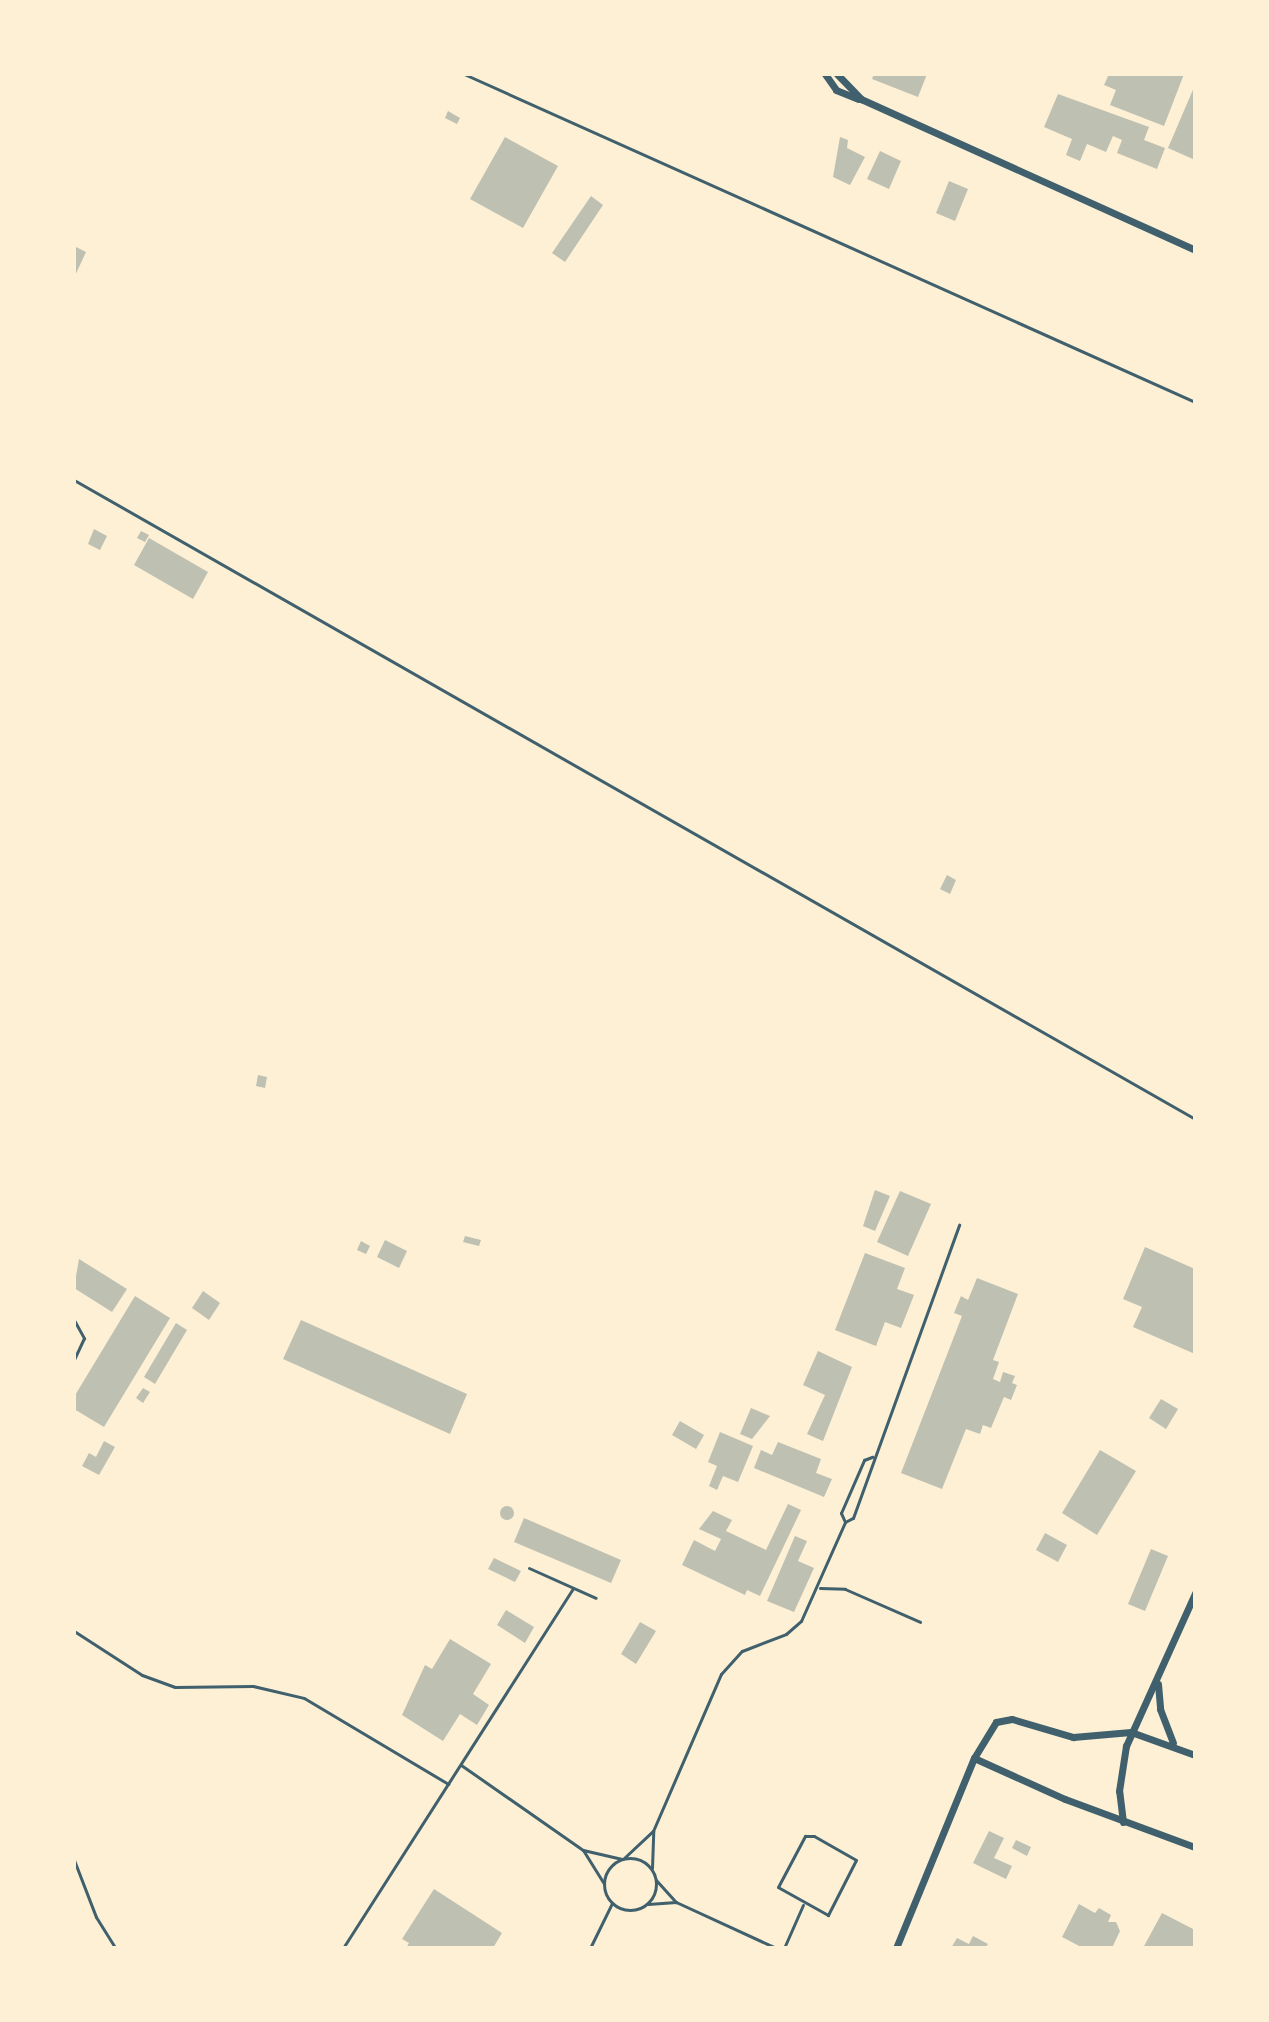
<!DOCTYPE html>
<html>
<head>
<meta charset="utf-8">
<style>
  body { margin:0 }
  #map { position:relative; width:1269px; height:2022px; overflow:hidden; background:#fdf0d5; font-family:"DM Sans",sans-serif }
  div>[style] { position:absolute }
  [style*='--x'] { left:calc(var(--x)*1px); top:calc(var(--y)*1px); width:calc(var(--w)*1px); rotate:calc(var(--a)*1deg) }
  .building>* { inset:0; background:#bec0b2 }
  .round { border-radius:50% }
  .service>* { height:3px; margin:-1.5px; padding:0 1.5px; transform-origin:1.5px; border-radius:1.5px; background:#3f606c }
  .service>.ring { margin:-1.5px; padding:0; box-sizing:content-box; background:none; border:3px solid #3f606c; border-radius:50% }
  .minor>* { height:7px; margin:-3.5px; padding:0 3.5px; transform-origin:3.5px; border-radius:3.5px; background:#3f606c }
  span { translate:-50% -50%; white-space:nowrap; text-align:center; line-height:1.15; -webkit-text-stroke:8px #fdf0d5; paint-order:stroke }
  .frame { position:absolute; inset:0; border:76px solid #fdf0d5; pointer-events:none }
</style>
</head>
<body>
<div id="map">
  <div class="building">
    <i style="clip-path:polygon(874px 74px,927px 74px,918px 97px,872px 79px)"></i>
    <i style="clip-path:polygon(1109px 74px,1184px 74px,1164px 126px,1110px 105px,1116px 90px,1104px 85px)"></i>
    <i style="clip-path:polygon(1195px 85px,1195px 160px,1168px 148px)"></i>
    <i style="clip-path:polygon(1058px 94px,1149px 127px,1144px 140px,1165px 148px,1157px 169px,1117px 153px,1122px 140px,1113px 136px,1106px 152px,1087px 144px,1080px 161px,1066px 155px,1072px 139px,1044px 127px)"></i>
    <i style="clip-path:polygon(448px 111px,460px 118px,457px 124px,445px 118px)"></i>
    <i style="clip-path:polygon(505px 137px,558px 166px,523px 228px,470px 199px)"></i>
    <i style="clip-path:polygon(840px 137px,848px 140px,847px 148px,865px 157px,850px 185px,833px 177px)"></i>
    <i style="clip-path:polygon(880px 151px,901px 161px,889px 189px,867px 179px)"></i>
    <i style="clip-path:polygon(949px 181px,968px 189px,955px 221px,936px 213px)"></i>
    <i style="clip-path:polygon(591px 196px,603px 205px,565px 262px,552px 253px)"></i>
    <i style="clip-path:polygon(74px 246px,86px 252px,74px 278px)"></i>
    <i style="clip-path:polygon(94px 529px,107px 536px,100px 550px,88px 544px)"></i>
    <i style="clip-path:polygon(141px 531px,149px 535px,145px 542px,137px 538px)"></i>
    <i style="clip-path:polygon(149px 538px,208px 572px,193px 599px,134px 565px)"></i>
    <i style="clip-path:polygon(947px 875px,956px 880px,950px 894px,940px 889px)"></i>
    <i style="clip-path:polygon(258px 1075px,267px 1077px,265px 1088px,256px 1086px)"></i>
    <i style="clip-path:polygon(875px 1190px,890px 1196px,875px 1231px,863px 1226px)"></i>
    <i style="clip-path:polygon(900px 1191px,931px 1204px,908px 1256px,877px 1242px)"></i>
    <i style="clip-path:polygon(465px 1236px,481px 1240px,479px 1246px,463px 1242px)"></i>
    <i style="clip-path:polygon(385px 1240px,407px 1251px,399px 1268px,377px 1257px)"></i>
    <i style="clip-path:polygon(361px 1241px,370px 1246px,366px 1254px,357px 1250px)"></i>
    <i style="clip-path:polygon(1145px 1247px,1195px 1269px,1195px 1354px,1133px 1327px,1142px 1307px,1123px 1299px)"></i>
    <i style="clip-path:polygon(865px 1253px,905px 1268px,897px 1289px,914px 1295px,901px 1328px,885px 1322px,876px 1346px,835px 1330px)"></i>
    <i style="clip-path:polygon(79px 1259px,127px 1289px,112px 1312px,74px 1288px)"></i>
    <i style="clip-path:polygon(977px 1278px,1018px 1294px,993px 1360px,999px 1362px,993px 1379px,1000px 1382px,1003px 1372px,1015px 1376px,1012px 1383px,1017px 1385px,1011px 1400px,1004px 1397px,991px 1428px,983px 1425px,980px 1434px,966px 1429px,942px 1489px,901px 1473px,962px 1316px,954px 1313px,961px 1296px,968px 1300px)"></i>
    <i style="clip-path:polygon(203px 1291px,220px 1303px,209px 1320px,192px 1308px)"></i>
    <i style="clip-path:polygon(135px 1296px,170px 1318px,104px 1427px,74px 1409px,74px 1397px)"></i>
    <i style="clip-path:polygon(301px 1320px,467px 1394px,450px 1434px,283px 1359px)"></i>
    <i style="clip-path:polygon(176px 1323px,187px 1330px,155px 1384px,144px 1377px)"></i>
    <i style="clip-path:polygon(818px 1351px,852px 1367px,823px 1441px,807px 1434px,825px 1395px,803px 1385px)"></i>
    <i style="clip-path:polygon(143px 1388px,150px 1392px,143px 1403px,136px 1398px)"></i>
    <i style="clip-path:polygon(1161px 1399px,1178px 1409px,1166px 1429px,1149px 1418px)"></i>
    <i style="clip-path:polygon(751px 1408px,770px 1416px,752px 1439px,740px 1434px)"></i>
    <i style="clip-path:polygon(680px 1421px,704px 1435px,696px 1449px,672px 1435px)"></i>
    <i style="clip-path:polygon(720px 1432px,753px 1446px,738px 1482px,723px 1476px,717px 1490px,709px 1486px,717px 1466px,708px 1462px)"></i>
    <i style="clip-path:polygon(104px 1441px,115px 1447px,99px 1475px,82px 1466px,89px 1453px,96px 1457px)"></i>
    <i style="clip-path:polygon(778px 1442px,821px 1459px,816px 1473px,832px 1479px,824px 1497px,754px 1468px,761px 1450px,772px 1455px)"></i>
    <i style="clip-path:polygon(1100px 1450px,1136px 1471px,1097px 1535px,1062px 1513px)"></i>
    <i style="clip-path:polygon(788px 1504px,801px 1510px,760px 1596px,747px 1590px,745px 1595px,682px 1565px,694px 1540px,715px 1551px,721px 1539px,699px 1529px,713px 1511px,732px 1520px,726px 1531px,766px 1550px)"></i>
    <i class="round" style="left:500px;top:1506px;width:14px;height:14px"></i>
    <i style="clip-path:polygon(524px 1518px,621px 1560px,611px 1583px,514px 1542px)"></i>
    <i style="clip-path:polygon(1045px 1533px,1067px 1545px,1058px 1562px,1036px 1550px)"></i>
    <i style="clip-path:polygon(795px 1536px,807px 1541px,798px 1561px,814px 1568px,794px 1612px,767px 1601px)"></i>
    <i style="clip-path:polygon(1151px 1549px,1168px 1556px,1145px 1611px,1128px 1604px)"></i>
    <i style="clip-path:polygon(494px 1558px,521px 1571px,515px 1582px,488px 1569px)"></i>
    <i style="clip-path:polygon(506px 1610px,534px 1627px,525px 1643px,497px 1625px)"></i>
    <i style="clip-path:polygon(640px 1622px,656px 1631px,636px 1664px,621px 1654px)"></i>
    <i style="clip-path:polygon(450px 1639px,491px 1664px,473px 1694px,489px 1705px,477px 1725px,460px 1714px,443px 1741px,402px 1715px,425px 1665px,432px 1669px)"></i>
    <i style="clip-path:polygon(989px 1831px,1004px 1838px,994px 1858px,1012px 1866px,1006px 1879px,973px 1863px)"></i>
    <i style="clip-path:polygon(1016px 1840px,1031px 1847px,1027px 1856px,1012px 1848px)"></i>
    <i style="clip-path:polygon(434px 1889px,502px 1933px,493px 1948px,406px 1948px,409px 1943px,402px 1939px)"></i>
    <i style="clip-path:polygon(1079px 1904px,1095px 1913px,1099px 1908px,1111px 1915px,1108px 1922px,1116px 1922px,1120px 1931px,1112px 1948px,1083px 1948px,1062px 1937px)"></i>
    <i style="clip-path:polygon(1162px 1913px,1195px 1930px,1195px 1948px,1143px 1948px)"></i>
    <i style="clip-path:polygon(973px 1936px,988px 1944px,985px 1948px,951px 1948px,957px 1938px,969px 1944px)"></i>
  </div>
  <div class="service">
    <i style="--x:464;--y:74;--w:801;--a:24.17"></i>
    <i style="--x:74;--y:480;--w:1290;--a:29.68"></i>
    <i style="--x:74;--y:1320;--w:21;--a:61"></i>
    <i style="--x:84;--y:1338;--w:23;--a:115"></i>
    <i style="--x:845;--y:1522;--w:10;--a:-114"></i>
    <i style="--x:841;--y:1513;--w:58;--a:-66.5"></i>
    <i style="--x:864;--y:1460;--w:9;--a:-21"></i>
    <i style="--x:529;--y:1568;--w:73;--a:24.1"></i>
    <i style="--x:820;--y:1588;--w:25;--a:2"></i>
    <i style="--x:845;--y:1589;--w:82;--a:23.7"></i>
    <i style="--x:74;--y:1631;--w:81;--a:32.9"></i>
    <i style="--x:142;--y:1675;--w:35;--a:20"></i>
    <i style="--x:175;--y:1687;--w:78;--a:-0.7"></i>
    <i style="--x:253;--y:1686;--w:52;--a:13.2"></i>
    <i style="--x:304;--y:1698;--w:168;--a:30.8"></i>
    <i style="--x:461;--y:1765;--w:149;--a:34.9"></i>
    <i style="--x:583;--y:1850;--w:40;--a:58"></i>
    <i style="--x:805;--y:1836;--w:9;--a:0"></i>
    <i style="--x:814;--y:1836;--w:48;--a:29.7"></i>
    <i style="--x:856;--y:1860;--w:62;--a:117"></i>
    <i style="--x:828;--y:1915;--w:57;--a:-150.8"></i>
    <i style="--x:778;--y:1887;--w:58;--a:-62.1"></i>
    <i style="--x:583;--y:1850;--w:40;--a:13"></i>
    <i class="ring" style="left:604px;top:1858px;width:49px;height:49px"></i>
    <i style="--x:624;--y:1858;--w:40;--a:-43"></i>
    <i style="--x:74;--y:1860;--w:61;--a:68.9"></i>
    <i style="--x:96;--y:1917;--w:36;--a:58"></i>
    <i style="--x:652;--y:1868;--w:37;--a:-88"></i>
    <i style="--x:653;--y:1831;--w:171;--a:-66.6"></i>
    <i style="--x:721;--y:1674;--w:31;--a:-48"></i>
    <i style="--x:742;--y:1651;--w:47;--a:-21.1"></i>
    <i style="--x:786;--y:1634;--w:20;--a:-41"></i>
    <i style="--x:801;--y:1621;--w:108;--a:-66"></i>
    <i style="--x:845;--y:1522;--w:9;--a:-27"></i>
    <i style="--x:853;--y:1518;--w:312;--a:-70.1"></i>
    <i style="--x:656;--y:1880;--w:30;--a:48"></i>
    <i style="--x:676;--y:1902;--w:110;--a:24.7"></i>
    <i style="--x:648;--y:1904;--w:28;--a:-4"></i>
    <i style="--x:343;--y:1948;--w:427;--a:-57.4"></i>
    <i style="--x:590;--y:1948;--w:50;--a:-63.9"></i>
    <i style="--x:784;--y:1948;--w:47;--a:-66.2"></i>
  </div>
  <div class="minor">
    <i style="--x:825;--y:74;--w:19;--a:55"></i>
    <i style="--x:836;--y:90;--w:24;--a:22"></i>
    <i style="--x:837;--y:74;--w:35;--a:46"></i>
    <i style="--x:861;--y:99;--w:367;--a:24.3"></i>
    <i style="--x:1158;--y:1684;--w:25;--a:85"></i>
    <i style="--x:1160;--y:1709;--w:36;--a:69"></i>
    <i style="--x:974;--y:1758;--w:100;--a:24.3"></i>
    <i style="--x:1065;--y:1799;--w:139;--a:20.3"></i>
    <i style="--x:1123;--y:1822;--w:31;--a:-97"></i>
    <i style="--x:1119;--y:1791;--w:46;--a:-81.2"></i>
    <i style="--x:1126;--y:1746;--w:168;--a:-65.7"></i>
    <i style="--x:896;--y:1948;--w:205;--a:-67.7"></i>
    <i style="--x:974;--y:1758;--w:42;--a:-58.6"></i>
    <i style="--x:996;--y:1722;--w:16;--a:-11"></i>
    <i style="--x:1012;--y:1719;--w:64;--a:16.4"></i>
    <i style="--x:1073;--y:1737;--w:58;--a:-4.9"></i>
    <i style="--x:1131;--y:1732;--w:68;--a:19.8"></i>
  </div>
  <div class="frame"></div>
</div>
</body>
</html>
